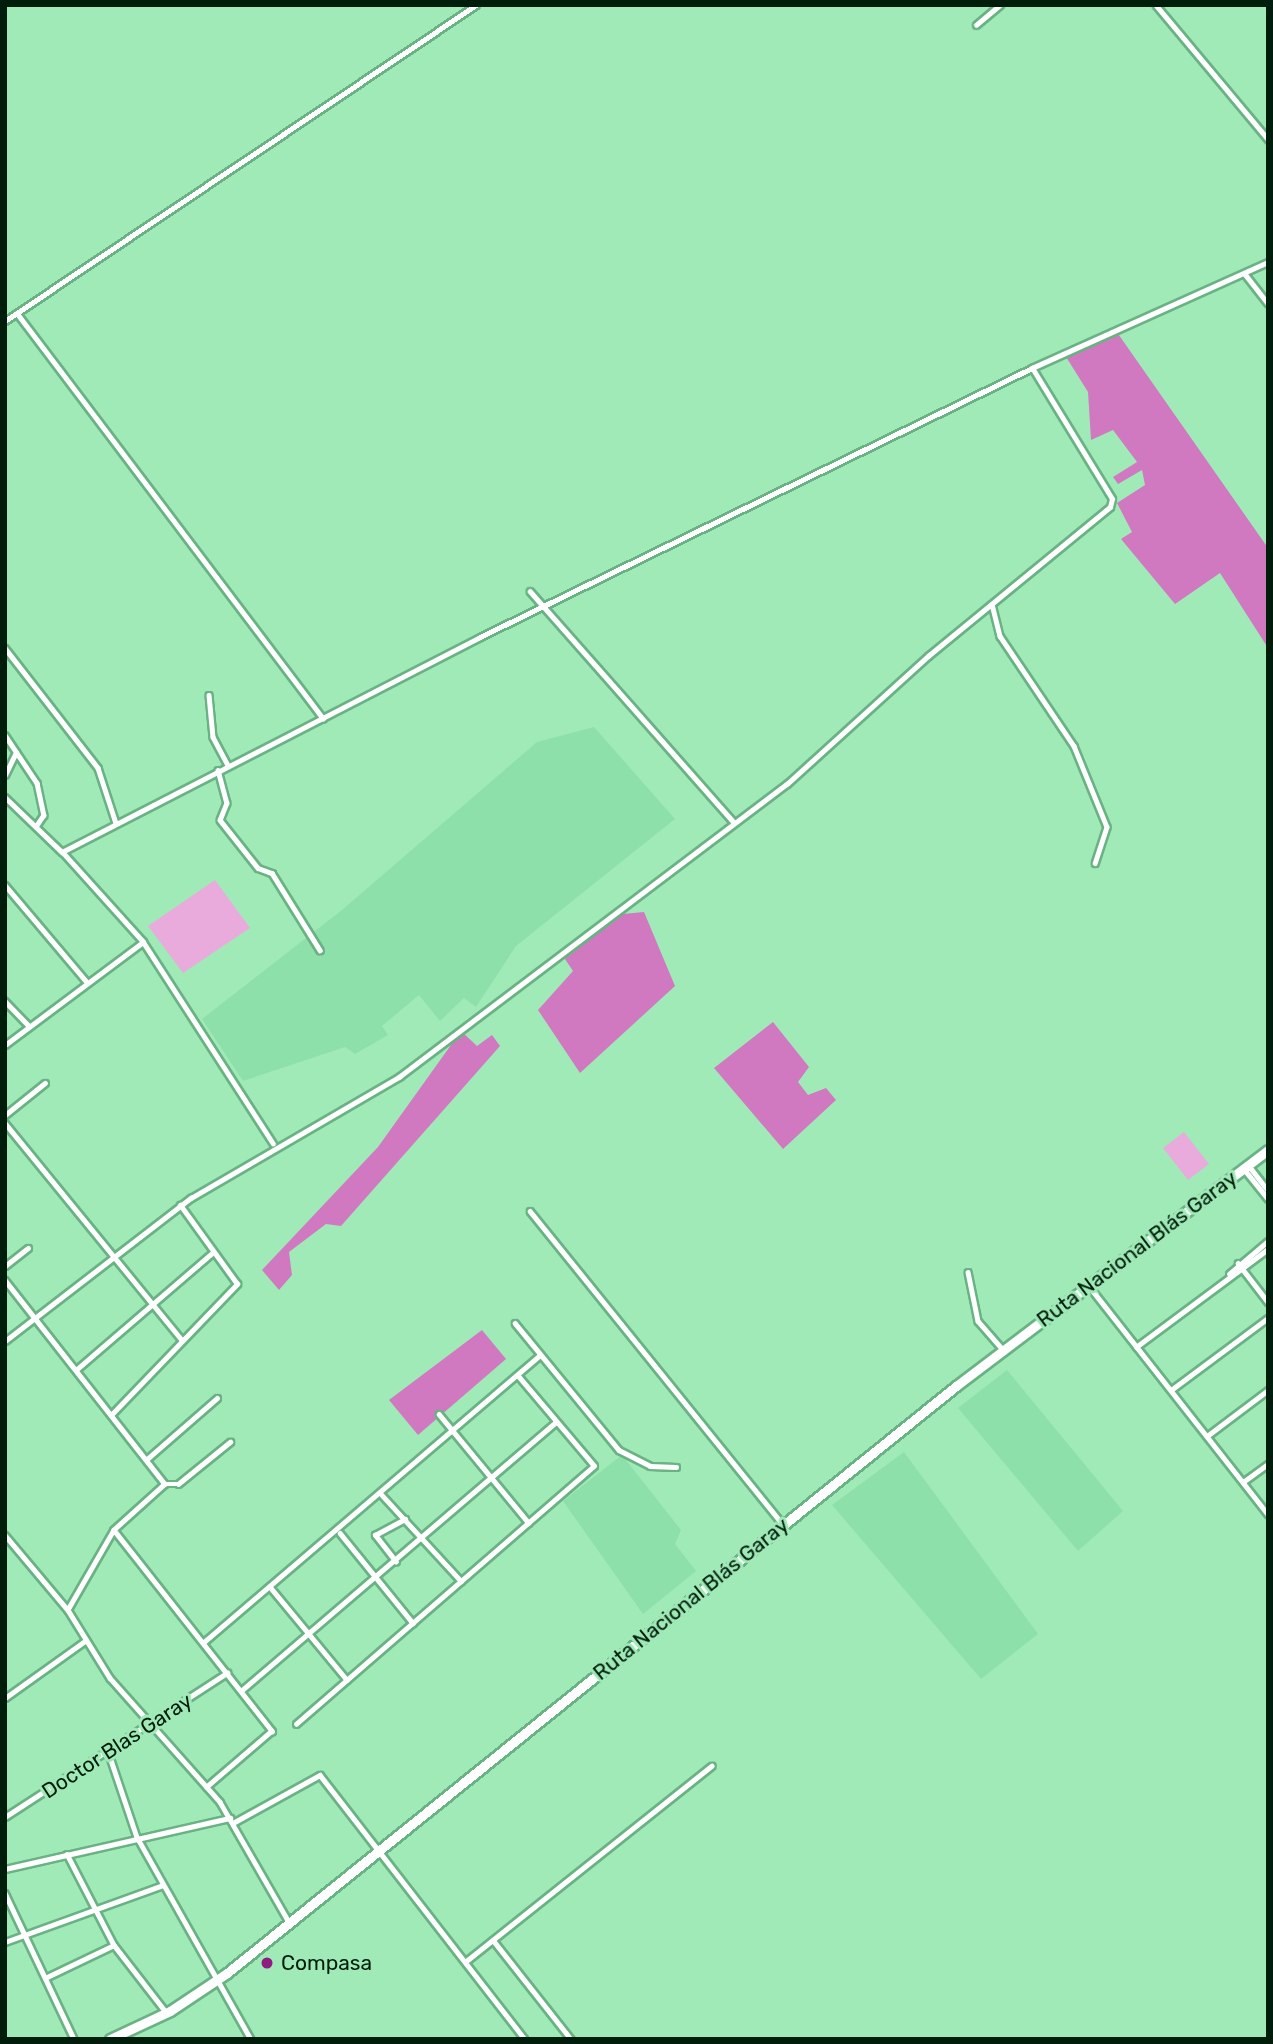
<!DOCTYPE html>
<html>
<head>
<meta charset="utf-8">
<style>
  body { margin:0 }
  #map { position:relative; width:1273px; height:2044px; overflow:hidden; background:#a0eab8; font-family:Rubik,sans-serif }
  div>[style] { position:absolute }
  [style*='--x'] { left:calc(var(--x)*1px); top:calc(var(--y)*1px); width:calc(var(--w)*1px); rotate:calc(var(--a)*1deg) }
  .built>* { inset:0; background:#8ee0aa }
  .green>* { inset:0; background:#e8abdb }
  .forest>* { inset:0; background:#d179c0 }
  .roads { filter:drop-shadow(2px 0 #69b283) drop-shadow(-2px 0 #69b283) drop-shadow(0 2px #69b283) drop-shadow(0 -2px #69b283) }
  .street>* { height:4.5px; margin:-2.25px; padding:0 2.25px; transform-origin:2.25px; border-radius:2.25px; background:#fff }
  .highway>* { height:9px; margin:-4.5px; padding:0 4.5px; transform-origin:4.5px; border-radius:4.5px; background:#fff }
  .dots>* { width:19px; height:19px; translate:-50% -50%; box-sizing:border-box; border:4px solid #a0eab8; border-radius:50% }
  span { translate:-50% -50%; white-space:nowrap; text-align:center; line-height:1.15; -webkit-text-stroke:6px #a0eab8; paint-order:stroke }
  .street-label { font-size:21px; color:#001d0c }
  .poi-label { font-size:21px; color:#001d0c }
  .left { translate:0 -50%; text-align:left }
  .frame { position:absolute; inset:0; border:7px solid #001d0c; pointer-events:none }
</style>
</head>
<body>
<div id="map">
  <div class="built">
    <i style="clip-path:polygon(594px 727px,675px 819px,516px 946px,476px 1007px,464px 998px,440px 1021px,419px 995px,382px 1026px,388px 1035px,355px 1054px,345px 1047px,243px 1081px,202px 1019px,342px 910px,537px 742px)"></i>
    <i style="clip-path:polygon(1007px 1370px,1123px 1511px,1078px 1551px,958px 1408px)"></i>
    <i style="clip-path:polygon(904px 1452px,1038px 1634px,981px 1679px,832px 1505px)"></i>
    <i style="clip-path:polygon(622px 1455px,681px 1530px,675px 1544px,696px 1571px,643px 1614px,563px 1501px)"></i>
  </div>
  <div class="green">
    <i style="clip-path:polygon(215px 880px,250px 928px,183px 973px,148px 926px)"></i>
    <i style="clip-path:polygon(1184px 1132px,1209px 1164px,1188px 1180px,1163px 1148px)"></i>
  </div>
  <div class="forest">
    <i style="clip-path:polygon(1114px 328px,1268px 548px,1268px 648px,1220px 573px,1175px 604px,1121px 539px,1132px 532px,1117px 503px,1145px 485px,1142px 470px,1118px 484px,1113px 477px,1137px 462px,1113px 430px,1091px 440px,1088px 392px,1063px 352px)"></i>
    <i style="clip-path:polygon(644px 912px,675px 986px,580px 1073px,538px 1010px,573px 971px,561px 953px,612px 915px)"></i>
    <i style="clip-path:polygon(773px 1022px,809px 1067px,798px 1082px,808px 1095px,826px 1088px,836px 1100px,783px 1149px,714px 1068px)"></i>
    <i style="clip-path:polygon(461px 1031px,477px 1046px,492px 1035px,500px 1046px,341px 1226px,326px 1224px,289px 1252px,292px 1275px,279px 1290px,262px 1270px,378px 1147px)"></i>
    <i style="clip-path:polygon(482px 1330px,506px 1359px,418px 1435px,389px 1400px)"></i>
  </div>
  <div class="roads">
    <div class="street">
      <i style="--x:1156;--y:5;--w:175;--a:50.1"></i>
      <i style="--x:976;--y:25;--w:31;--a:-40"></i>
      <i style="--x:1245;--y:274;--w:37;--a:52"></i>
      <i style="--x:17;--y:313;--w:508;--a:52.93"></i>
      <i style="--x:5;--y:321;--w:567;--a:-33.86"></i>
      <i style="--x:530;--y:591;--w:308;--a:48.6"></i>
      <i style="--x:992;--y:604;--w:33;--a:76"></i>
      <i style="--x:1000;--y:636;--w:133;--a:56.1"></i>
      <i style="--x:1074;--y:746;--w:87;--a:67.8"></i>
      <i style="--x:1107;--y:827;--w:38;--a:108"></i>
      <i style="--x:5;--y:648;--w:152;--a:52.2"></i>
      <i style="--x:98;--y:768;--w:58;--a:71.9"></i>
      <i style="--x:209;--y:695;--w:42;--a:84.6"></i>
      <i style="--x:213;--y:737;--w:32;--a:62"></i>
      <i style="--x:5;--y:735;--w:58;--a:56.3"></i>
      <i style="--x:37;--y:783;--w:33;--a:78"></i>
      <i style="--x:44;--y:815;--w:14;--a:124"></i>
      <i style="--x:218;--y:770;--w:34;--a:75"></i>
      <i style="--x:227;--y:803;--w:18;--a:112"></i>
      <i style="--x:220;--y:820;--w:61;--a:51.6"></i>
      <i style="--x:258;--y:868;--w:15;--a:20"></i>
      <i style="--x:272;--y:873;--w:91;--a:58.1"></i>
      <i style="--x:5;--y:775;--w:25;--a:-64"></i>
      <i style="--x:5;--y:797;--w:79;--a:44"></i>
      <i style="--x:5;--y:885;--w:127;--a:49.8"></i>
      <i style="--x:5;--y:1001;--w:35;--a:46"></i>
      <i style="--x:5;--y:1045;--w:172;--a:-36.7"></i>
      <i style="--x:5;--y:1115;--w:51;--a:-38.7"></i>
      <i style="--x:5;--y:1123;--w:280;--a:50.8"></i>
      <i style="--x:273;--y:1144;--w:240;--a:-122.8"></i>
      <i style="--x:143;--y:942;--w:121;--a:-132"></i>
      <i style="--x:62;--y:852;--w:470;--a:-27.2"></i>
      <i style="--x:480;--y:637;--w:614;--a:-25.98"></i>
      <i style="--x:1032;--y:368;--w:259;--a:-24.2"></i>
      <i style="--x:1249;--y:1166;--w:31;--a:52"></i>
      <i style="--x:1244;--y:1169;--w:38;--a:51"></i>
      <i style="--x:530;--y:1211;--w:402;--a:51.1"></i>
      <i style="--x:1238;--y:1263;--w:49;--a:52.4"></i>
      <i style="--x:5;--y:1266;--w:29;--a:-38"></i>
      <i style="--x:968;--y:1272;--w:50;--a:78.5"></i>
      <i style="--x:978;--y:1321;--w:38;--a:49"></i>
      <i style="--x:1229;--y:1274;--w:51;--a:-40.2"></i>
      <i style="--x:5;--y:1280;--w:259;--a:51.9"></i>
      <i style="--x:165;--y:1484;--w:69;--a:138"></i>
      <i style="--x:114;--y:1530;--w:92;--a:119.9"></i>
      <i style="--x:1089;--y:1286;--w:290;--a:51.9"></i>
      <i style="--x:515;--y:1323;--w:164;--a:50.7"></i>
      <i style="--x:619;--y:1450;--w:35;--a:27"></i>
      <i style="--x:650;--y:1466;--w:26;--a:2"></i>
      <i style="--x:5;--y:1341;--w:235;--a:-37.6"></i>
      <i style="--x:191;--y:1198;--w:241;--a:-30.2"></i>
      <i style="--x:399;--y:1077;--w:486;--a:-37.1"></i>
      <i style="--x:787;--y:784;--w:190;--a:-42.2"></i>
      <i style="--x:928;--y:656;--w:235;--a:-39.3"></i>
      <i style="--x:1110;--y:507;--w:8;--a:-76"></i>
      <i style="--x:1112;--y:499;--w:153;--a:-121.4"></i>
      <i style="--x:1136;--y:1347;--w:164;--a:-36.6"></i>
      <i style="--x:76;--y:1370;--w:178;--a:-40.7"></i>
      <i style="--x:1171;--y:1390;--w:121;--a:-36.6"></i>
      <i style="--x:439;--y:1414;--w:141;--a:50.5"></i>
      <i style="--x:111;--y:1415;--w:182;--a:-46.1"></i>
      <i style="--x:237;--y:1284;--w:97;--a:-125.8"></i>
      <i style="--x:1207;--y:1436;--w:76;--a:-37"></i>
      <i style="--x:146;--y:1460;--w:94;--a:-41.1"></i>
      <i style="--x:1243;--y:1482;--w:31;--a:-36"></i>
      <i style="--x:165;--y:1484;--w:13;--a:0"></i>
      <i style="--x:178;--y:1484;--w:67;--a:-38.9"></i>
      <i style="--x:382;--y:1495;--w:117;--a:47.4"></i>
      <i style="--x:114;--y:1530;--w:256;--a:51.8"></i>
      <i style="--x:272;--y:1731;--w:86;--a:139.3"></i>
      <i style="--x:340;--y:1533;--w:116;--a:51"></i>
      <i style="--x:5;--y:1535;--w:98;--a:50"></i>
      <i style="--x:68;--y:1610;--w:80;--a:58.3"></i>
      <i style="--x:110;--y:1678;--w:166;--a:48.4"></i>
      <i style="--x:220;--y:1802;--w:138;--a:60.1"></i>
      <i style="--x:396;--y:1562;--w:34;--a:-128"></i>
      <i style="--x:375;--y:1535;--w:34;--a:-28"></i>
      <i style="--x:271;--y:1588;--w:119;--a:50.4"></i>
      <i style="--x:204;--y:1642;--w:442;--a:-40.5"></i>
      <i style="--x:241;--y:1691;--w:414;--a:-40.5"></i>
      <i style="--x:5;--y:1698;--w:98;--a:-35.5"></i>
      <i style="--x:296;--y:1724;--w:394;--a:-40.9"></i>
      <i style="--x:594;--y:1466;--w:118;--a:-130.2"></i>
      <i style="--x:109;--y:1754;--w:88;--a:71.4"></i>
      <i style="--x:137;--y:1837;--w:232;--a:60.6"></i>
      <i style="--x:5;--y:1817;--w:265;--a:-33"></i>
      <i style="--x:233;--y:1823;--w:99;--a:-28.9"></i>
      <i style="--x:320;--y:1775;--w:334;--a:52.2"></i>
      <i style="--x:67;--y:1854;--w:102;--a:62.7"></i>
      <i style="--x:114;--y:1945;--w:85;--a:52.2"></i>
      <i style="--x:5;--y:1869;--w:231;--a:-12.8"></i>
      <i style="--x:5;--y:1893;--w:161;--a:64.7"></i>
      <i style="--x:493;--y:1940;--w:126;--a:51.8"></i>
      <i style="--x:5;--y:1942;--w:168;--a:-19.8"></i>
      <i style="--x:465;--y:1962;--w:315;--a:-38.5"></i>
      <i style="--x:45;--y:1978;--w:76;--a:-25.6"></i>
    </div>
    <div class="highway">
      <i style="--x:110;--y:2039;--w:66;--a:-25"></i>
      <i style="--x:170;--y:2011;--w:69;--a:-33.7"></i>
      <i style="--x:227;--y:1973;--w:936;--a:-38.84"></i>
      <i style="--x:956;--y:1386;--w:391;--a:-37.1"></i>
    </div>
  </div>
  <div class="dots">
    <i style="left:267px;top:1963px;background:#8e1d7f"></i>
  </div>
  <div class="street-label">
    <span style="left:1137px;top:1249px;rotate:-37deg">Ruta Nacional Blás Garay</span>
    <span style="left:691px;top:1599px;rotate:-39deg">Ruta Nacional Blás Garay</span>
    <span style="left:117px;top:1746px;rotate:-33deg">Doctor Blas Garay</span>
  </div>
  <div class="poi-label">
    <span class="left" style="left:281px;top:1963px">Compasa</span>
  </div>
  <div class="frame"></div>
</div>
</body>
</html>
